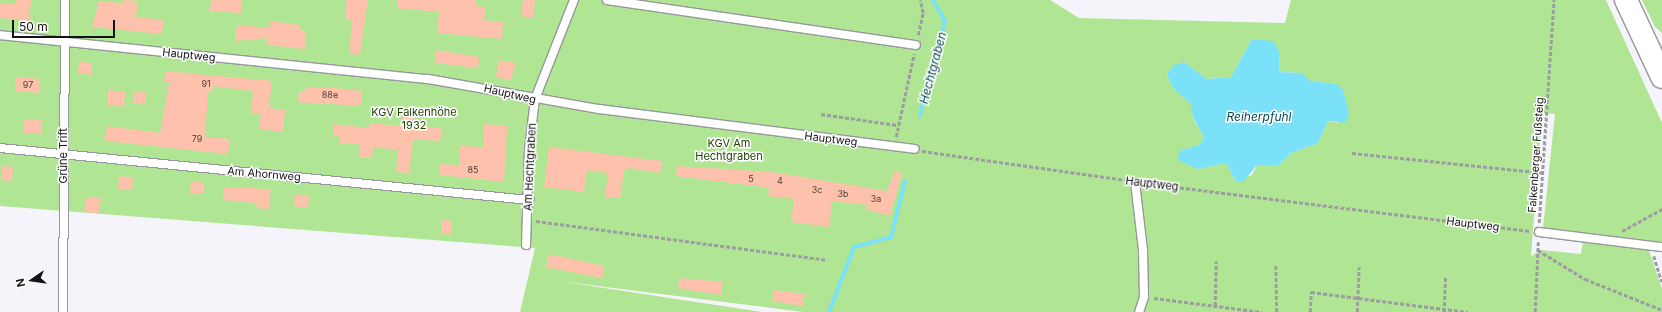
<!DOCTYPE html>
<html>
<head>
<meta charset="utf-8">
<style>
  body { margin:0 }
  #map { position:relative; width:1662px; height:312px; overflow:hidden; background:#f5f4fa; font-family:Inter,sans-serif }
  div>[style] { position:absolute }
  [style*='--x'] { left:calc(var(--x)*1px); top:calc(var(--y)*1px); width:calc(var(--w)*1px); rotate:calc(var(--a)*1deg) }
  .green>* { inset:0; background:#b0e693 }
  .water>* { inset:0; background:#7ae1f9 }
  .stream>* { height:4px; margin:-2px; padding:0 2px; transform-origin:2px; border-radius:2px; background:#7ae1f9 }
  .building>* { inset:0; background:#fec1ab }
  .path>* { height:2.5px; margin-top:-1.25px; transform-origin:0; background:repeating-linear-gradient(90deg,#9d9ca1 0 4px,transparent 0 6px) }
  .roads { filter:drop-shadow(1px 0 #96969b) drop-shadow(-1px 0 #96969b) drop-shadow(0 1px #96969b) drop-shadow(0 -1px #96969b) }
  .lane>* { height:8px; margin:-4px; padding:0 4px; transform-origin:4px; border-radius:4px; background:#fff }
  .secondary>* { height:22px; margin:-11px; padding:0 11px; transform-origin:11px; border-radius:11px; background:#fff }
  span { translate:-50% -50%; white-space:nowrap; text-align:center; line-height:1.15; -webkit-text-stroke:3px #fff; paint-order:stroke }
  .number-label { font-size:9px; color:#4e3e3a }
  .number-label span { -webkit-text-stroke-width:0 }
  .street-label { font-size:11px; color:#131315 }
  .park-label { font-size:11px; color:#1e3f02 }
  .water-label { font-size:12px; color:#064855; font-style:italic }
  .north { position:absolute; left:12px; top:260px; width:40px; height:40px; -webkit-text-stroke:3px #fff; paint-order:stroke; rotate:257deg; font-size:11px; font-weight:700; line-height:16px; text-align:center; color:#131315 }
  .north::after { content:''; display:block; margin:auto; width:14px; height:18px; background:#131315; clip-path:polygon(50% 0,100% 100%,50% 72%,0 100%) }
  .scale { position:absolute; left:12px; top:20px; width:103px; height:18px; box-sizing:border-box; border:2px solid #131315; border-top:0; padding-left:5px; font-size:12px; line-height:14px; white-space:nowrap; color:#131315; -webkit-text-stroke:3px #fff; paint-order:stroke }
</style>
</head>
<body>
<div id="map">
  <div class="green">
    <i style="clip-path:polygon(evenodd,0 0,1050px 0,1079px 18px,1285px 23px,1291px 0,1606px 0,1662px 123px,1662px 242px,1543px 228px,1555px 114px,1542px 113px,1531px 256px,1541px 250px,1581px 254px,1583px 241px,1649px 250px,1662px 289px,1662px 312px,803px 312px,558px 281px,762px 312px,520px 312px,535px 248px,0 206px,0 0,1252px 39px,1280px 53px,1279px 72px,1302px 73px,1309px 81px,1337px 84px,1338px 123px,1328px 121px,1318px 143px,1291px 153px,1279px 165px,1257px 165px,1252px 175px,1236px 181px,1226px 163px,1198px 169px,1179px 151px,1202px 144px,1204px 137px,1193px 119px,1192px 104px,1172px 87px,1167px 74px,1184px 62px,1207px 79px,1231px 77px,1252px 39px)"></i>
    <i style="clip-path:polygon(1642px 0,1662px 0,1662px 33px,1655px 27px)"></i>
  </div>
  <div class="water">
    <i style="clip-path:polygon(1252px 39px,1273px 41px,1280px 53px,1279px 72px,1302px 73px,1310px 81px,1337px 84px,1343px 90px,1349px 112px,1346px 123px,1328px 121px,1318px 143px,1291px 153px,1279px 165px,1257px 165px,1243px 182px,1236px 181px,1226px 163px,1198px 169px,1178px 160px,1179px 151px,1201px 144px,1204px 137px,1193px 118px,1191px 104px,1172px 87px,1167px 74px,1174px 65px,1184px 62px,1207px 79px,1231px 77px)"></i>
  </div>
  <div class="stream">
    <i style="--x:920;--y:115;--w:97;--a:-75.1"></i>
    <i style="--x:945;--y:21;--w:24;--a:-120"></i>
    <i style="--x:829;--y:312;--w:70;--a:-69"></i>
    <i style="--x:854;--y:247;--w:38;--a:-15"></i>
    <i style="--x:891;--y:237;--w:58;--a:-76"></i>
  </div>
  <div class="building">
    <i style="clip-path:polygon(16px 0,31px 0,29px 21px,0 18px,0 3px,16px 4px)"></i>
    <i style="clip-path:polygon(124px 0,138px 1px,136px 17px,164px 20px,162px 34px,92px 27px,99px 1px,123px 3px)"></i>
    <i style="clip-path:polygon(211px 0,241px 0,242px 13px,210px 11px)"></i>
    <i style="clip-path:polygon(346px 0,368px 0,360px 55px,349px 53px,352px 20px,345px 20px)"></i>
    <i style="clip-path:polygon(397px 0,476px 0,475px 6px,486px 7px,484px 20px,503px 22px,502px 39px,437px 33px,439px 12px,397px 8px)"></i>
    <i style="clip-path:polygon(523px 0,535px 0,533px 18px,521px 16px)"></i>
    <i style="clip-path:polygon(270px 21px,300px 25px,300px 30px,306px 31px,305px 49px,267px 45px,268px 38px,235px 41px,237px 25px,269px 28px)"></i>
    <i style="clip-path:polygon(436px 50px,479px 57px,478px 68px,435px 63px)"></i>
    <i style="clip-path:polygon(499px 60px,516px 63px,511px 80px,496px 77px)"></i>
    <i style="clip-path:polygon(79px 62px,92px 63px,91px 75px,78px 73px)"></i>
    <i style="clip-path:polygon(165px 71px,272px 81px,269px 108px,285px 110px,283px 132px,259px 129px,261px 114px,251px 114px,253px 91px,213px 86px,212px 93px,208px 92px,205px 137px,230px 139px,228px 154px,105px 141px,107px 126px,160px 133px,169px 82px,164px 81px)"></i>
    <i style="clip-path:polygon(16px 77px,40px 79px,39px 93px,15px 91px)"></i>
    <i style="clip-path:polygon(325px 87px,362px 91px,362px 106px,298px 102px,299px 91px,305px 92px,305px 88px)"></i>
    <i style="clip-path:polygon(108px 90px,125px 92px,124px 107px,107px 105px)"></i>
    <i style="clip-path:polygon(134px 91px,146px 92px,145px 104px,133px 103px)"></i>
    <i style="clip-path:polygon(402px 112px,415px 113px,414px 126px,442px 128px,440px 141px,413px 139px,409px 173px,396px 172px,398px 150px,373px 147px,372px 158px,360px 158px,360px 144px,340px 144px,340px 136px,333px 135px,334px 124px,370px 128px,370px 123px,401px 126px)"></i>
    <i style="clip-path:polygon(24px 120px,42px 120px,42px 134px,24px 133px)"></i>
    <i style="clip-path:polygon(484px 124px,507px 126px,504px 182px,440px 175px,440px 164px,459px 165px,460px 146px,483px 147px)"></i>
    <i style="clip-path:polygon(549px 147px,662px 161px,660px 173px,629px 168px,624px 171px,620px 198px,605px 197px,608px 173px,587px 170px,584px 192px,544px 187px)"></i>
    <i style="clip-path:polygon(2px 166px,13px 167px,12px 181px,1px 180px)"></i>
    <i style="clip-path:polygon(677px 166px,772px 172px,887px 191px,895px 171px,902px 173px,890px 216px,866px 209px,867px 205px,832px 201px,829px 227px,791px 222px,794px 199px,768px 196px,769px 188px,676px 176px)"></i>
    <i style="clip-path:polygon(119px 176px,133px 178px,132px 190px,118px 189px)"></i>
    <i style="clip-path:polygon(191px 181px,204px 183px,203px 194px,190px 193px)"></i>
    <i style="clip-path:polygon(224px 187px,271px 189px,269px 209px,256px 208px,257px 203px,223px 200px)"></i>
    <i style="clip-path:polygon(295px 194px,309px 196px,308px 208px,294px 206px)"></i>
    <i style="clip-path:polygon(86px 197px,101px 198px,99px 213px,84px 212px)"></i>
    <i style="clip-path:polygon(442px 220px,452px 221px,452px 234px,441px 234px)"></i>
    <i style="clip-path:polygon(549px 254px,604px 266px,602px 278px,546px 267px)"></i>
    <i style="clip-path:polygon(679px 278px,723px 282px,721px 295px,678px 288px)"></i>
    <i style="clip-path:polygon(774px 290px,805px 294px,803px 306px,772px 301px)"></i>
  </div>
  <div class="path">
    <i style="--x:918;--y:35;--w:23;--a:-77"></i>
    <i style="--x:923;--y:13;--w:13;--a:-103"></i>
    <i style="--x:821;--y:114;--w:77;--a:8.2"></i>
    <i style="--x:896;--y:137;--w:85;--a:-77.8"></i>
    <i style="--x:922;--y:151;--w:205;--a:8.1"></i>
    <i style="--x:1352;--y:153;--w:193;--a:5.9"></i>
    <i style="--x:1144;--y:183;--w:389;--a:7.1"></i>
    <i style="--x:536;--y:221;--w:294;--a:7.6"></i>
    <i style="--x:1539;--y:223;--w:224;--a:-86.2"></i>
    <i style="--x:1622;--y:231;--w:46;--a:-28.8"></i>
    <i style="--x:1538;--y:250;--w:55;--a:31.7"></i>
    <i style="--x:1585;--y:279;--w:83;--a:21.9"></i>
    <i style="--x:1654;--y:256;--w:27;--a:73"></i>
    <i style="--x:1276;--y:266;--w:46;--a:88.8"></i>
    <i style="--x:1154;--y:298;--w:109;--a:7.4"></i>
    <i style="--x:1215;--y:306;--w:45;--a:-88.7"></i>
    <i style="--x:1310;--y:312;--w:20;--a:-87"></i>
    <i style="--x:1311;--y:292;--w:158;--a:7.3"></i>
    <i style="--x:1357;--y:312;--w:45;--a:-87.5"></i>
    <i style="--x:1444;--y:312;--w:35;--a:-88"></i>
    <i style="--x:1535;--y:312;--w:70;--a:-87.5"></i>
  </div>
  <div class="roads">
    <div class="lane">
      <i style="--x:607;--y:0;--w:312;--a:8.3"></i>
      <i style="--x:0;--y:35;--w:430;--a:5.9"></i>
      <i style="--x:428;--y:79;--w:174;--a:10"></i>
      <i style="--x:599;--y:109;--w:318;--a:7.2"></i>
      <i style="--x:0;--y:148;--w:532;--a:5.61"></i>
      <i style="--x:1135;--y:182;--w:68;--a:83.3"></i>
      <i style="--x:1143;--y:250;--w:47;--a:88.8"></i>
      <i style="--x:1144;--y:297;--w:16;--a:108"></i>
      <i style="--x:1539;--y:232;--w:124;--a:7"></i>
      <i style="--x:526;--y:245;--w:96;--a:-88.2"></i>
      <i style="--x:529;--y:149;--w:50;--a:-83.2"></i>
      <i style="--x:535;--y:99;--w:106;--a:-68.5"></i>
      <i style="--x:63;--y:312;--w:312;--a:-89.6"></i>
    </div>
    <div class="secondary">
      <i style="--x:1626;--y:0;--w:85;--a:64.9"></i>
    </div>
  </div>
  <div class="number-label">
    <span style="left:206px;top:84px">91</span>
    <span style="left:28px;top:85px">97</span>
    <span style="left:330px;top:95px">88e</span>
    <span style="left:197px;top:139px">79</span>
    <span style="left:473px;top:170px">85</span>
    <span style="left:751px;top:179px">5</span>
    <span style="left:780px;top:181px">4</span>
    <span style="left:817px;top:190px">3c</span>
    <span style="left:843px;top:194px">3b</span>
    <span style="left:876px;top:199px">3a</span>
  </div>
  <div class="street-label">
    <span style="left:189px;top:55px;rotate:6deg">Hauptweg</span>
    <span style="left:510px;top:94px;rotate:13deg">Hauptweg</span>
    <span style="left:831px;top:139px;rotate:7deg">Hauptweg</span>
    <span style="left:1536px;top:155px;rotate:-86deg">Falkenberger Fußsteig</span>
    <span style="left:63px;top:156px;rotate:-90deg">Grüne Trift</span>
    <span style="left:530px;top:167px;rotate:-87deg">Am Hechtgraben</span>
    <span style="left:264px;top:174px;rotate:5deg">Am Ahornweg</span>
    <span style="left:1152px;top:184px;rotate:7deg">Hauptweg</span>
    <span style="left:1473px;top:224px;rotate:7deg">Hauptweg</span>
  </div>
  <div class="park-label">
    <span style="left:414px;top:119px">KGV Falkenhöhe<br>1932</span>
    <span style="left:729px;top:150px">KGV Am<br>Hechtgraben</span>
  </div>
  <div class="water-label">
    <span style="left:933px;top:68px;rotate:-75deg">Hechtgraben</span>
    <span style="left:1259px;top:117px">Reiherpfuhl</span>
  </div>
  <div class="north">N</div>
  <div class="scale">50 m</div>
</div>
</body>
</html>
